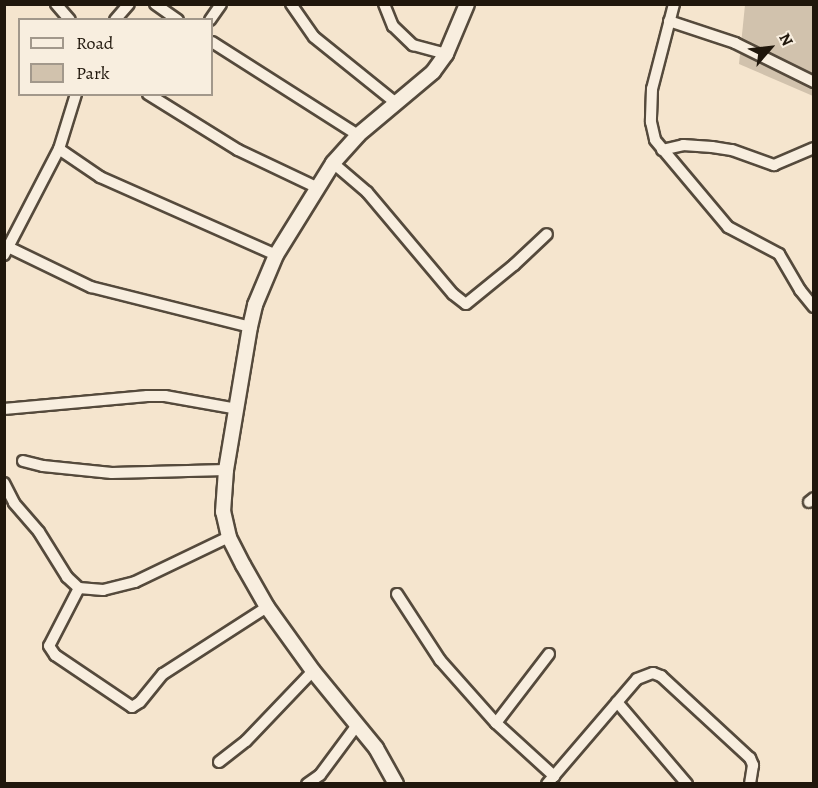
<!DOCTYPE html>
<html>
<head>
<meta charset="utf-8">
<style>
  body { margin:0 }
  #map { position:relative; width:818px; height:788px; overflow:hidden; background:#f5e5ce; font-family:Alegreya,serif }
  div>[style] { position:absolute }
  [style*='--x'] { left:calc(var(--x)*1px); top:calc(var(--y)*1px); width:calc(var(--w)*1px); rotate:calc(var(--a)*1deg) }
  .green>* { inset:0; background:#d1c2ad }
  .roads { filter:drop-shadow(2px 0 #554a3c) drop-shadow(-2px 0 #554a3c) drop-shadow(0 2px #554a3c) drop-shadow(0 -2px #554a3c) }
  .minor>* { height:10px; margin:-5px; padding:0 5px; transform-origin:5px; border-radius:5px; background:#f8eedf }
  .tertiary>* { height:14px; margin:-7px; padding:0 7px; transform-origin:7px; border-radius:7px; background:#f8eedf }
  span { translate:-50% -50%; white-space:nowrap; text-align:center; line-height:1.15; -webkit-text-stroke:4.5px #f8eedf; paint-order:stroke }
  .frame { position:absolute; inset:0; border:6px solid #20170c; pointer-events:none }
  .legend { position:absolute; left:18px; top:18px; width:195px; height:78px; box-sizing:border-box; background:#f8eedf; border:2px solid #a2988b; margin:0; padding:8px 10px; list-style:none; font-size:18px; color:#20170c }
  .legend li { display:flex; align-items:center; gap:12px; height:30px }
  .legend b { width:30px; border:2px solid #a2988b }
  .north { position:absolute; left:740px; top:18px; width:60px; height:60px; -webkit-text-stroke:4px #f8eedf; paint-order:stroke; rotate:62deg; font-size:16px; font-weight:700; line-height:24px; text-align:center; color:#20170c }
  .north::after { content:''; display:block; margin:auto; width:21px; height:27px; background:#20170c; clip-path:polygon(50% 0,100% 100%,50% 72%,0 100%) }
</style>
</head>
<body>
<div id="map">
  <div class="green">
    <i style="clip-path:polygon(745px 5px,813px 5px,813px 96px,739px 64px)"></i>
  </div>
  <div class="roads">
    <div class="minor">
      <i style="--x:56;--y:4;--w:21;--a:49"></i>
      <i style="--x:155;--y:4;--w:28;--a:35"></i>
      <i style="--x:291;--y:4;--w:40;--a:55.1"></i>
      <i style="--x:314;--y:37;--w:105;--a:38.8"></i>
      <i style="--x:384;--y:4;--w:24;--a:68"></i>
      <i style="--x:393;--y:26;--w:28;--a:44"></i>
      <i style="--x:413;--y:45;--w:34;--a:15"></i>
      <i style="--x:674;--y:4;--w:88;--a:104.5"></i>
      <i style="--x:652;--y:89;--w:33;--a:92"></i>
      <i style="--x:651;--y:122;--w:18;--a:77"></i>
      <i style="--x:655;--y:140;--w:114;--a:50"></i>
      <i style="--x:728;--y:227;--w:58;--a:27.9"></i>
      <i style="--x:779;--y:254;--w:42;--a:59.7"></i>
      <i style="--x:800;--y:290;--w:22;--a:51"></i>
      <i style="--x:115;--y:20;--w:21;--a:-49"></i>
      <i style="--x:210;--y:20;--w:19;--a:-55"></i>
      <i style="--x:669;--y:21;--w:70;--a:18.4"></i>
      <i style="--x:735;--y:43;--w:88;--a:26.3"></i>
      <i style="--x:212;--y:42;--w:173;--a:32.5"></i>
      <i style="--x:148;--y:94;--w:106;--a:31.9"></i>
      <i style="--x:238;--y:150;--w:86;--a:25.4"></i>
      <i style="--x:59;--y:149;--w:50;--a:34.3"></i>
      <i style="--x:100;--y:177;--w:193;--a:23.9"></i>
      <i style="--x:662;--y:150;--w:22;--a:-13"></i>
      <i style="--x:683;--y:145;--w:29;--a:4"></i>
      <i style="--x:712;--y:147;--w:20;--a:9"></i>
      <i style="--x:732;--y:150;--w:45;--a:19.7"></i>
      <i style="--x:774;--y:165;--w:43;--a:-23"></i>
      <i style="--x:333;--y:163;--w:45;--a:40.5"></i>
      <i style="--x:367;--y:192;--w:133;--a:49.9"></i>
      <i style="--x:453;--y:294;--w:16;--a:38"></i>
      <i style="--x:466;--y:304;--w:62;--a:-39.1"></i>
      <i style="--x:514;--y:265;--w:45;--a:-43.2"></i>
      <i style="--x:4;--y:245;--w:97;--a:25.8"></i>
      <i style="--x:91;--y:287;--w:164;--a:14.1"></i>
      <i style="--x:4;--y:255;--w:119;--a:-62.6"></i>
      <i style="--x:59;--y:149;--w:58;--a:-72.8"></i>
      <i style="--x:4;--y:409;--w:144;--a:-5.2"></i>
      <i style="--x:147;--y:396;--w:18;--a:0"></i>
      <i style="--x:165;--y:396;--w:73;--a:10.2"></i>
      <i style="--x:23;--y:461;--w:21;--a:14"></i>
      <i style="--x:43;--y:466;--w:69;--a:5.8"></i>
      <i style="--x:112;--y:473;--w:114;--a:-1.5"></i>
      <i style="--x:4;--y:483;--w:22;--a:63"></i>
      <i style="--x:14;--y:503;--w:38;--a:49"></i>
      <i style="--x:39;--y:532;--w:53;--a:58.1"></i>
      <i style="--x:67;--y:577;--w:16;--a:43"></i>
      <i style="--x:79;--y:588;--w:24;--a:5"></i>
      <i style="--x:103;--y:590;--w:33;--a:-14"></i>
      <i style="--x:135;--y:582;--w:104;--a:-25.6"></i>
      <i style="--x:809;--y:502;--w:6;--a:-39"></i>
      <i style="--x:79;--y:588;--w:65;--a:117.3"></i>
      <i style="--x:49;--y:646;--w:11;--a:56"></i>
      <i style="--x:55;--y:655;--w:93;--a:34"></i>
      <i style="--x:132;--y:707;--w:9;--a:-32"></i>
      <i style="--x:140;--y:702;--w:36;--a:-51"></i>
      <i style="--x:163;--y:674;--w:124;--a:-32.8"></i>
      <i style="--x:397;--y:594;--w:79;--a:56.9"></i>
      <i style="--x:440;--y:660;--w:84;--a:48.4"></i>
      <i style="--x:496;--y:723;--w:79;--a:42.4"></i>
      <i style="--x:617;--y:702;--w:108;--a:49.5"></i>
      <i style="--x:496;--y:723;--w:87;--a:-52.5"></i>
      <i style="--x:219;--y:762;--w:34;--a:-38"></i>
      <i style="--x:246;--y:741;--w:97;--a:-46.3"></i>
      <i style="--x:307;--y:784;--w:16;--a:-35"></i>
      <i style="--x:320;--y:775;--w:62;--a:-53.5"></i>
      <i style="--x:547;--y:784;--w:138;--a:-49.4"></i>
      <i style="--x:637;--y:679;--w:17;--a:-21"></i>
      <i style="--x:653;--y:673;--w:9;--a:21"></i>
      <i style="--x:661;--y:676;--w:121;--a:42.7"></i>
      <i style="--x:750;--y:758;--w:8;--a:67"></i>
      <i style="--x:753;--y:765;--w:19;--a:99"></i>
    </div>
    <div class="tertiary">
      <i style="--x:396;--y:784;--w:41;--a:-119.1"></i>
      <i style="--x:376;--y:748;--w:99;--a:-129.3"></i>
      <i style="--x:313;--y:671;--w:79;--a:-125.7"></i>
      <i style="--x:267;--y:607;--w:48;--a:-119.7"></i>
      <i style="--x:243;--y:565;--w:31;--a:-117"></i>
      <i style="--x:229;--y:537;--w:26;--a:-103"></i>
      <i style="--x:223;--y:512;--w:42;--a:-85.9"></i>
      <i style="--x:226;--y:470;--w:145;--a:-80.5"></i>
      <i style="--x:250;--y:327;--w:23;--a:-77"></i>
      <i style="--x:255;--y:305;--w:54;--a:-67.2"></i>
      <i style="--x:276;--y:255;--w:108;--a:-58.2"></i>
      <i style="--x:333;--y:163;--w:38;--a:-48"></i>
      <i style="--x:358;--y:135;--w:98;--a:-40"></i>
      <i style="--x:433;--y:72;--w:22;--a:-54"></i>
      <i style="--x:446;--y:54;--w:54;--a:-67.2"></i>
    </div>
  </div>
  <div class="frame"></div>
  <ul class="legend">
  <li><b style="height:8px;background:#f8eedf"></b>Road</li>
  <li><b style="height:16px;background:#d1c2ad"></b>Park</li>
  </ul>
  <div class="north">N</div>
</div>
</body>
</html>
